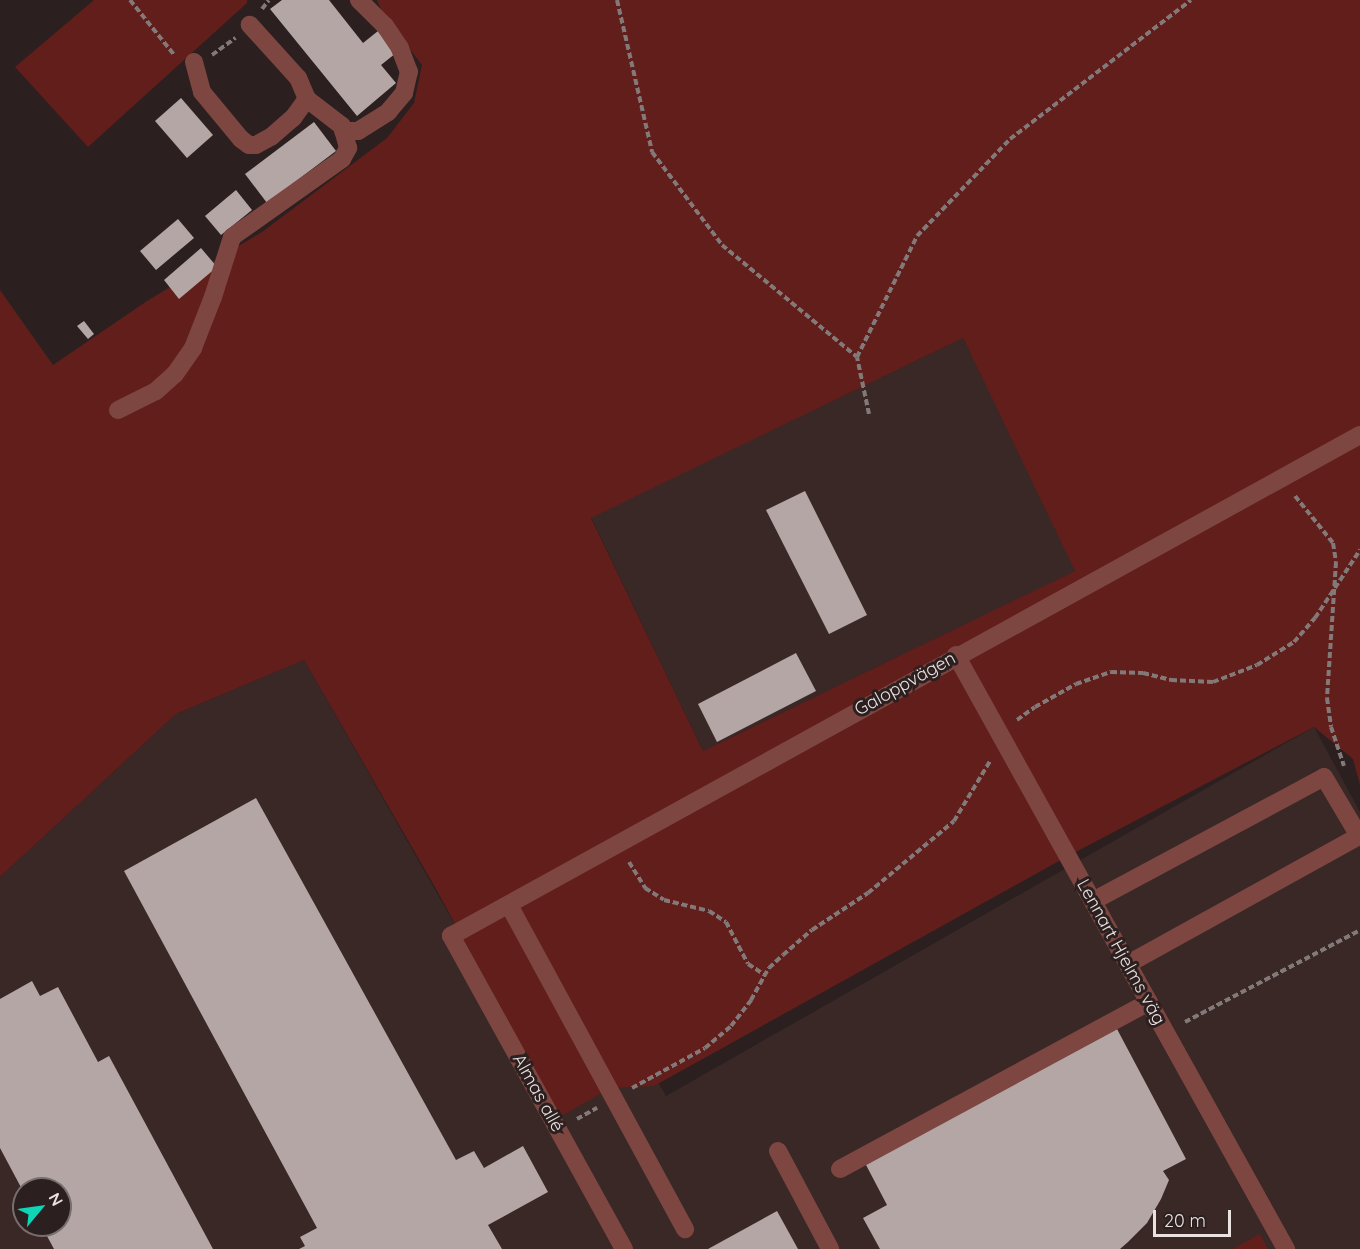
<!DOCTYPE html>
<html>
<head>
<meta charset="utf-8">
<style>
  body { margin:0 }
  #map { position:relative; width:1360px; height:1249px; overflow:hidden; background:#2b201f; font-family:Quicksand,sans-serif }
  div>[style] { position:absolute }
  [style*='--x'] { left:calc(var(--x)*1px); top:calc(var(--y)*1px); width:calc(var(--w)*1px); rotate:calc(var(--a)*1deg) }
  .built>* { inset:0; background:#392826 }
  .green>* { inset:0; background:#611e1b }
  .building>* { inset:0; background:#b4a6a4 }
  .path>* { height:4px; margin-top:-2px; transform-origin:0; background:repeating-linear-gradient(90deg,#827978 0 6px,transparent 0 9px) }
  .minor>* { height:18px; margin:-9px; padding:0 9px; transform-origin:9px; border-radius:9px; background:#7e4641 }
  span { translate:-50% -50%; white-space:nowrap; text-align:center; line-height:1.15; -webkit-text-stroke:6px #2b201f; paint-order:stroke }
  .street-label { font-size:18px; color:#e9e2e1 }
  .north { position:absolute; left:12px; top:1177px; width:60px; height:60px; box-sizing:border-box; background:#2b201f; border:2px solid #776e6d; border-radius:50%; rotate:61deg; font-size:16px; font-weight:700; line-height:24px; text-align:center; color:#e9e2e1 }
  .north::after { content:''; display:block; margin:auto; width:21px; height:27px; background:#0dd5b5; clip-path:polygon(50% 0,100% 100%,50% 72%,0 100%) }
  .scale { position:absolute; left:1153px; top:1210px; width:78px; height:27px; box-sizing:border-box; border:3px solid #e9e2e1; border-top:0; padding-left:8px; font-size:18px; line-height:21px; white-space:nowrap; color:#e9e2e1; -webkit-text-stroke:4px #2b201f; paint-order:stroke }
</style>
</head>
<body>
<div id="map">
  <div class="built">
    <i style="clip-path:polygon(963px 338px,1076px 571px,703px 751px,591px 517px)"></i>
    <i style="clip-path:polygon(evenodd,304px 660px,466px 944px,551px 900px,666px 1096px,1314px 727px,1360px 812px,1360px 1249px,0 1249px,0 877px,176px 714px,304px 660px,24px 1189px,60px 1189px,60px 1225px,24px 1225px,24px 1189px)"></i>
  </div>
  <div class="green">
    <i style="clip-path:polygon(94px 0,247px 0,247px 3px,88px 147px,15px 67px)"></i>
    <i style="clip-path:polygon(evenodd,377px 0,1360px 0,1360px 785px,1353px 759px,1314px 727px,1068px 856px,654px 1086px,610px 1088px,560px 1117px,436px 889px,304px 660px,176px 714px,0 877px,0 290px,53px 365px,147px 301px,262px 232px,387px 138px,414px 103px,422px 65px,383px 14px,377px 0,963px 338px,1075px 571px,703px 751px,591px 518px,963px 338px)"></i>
    <i style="clip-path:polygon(1260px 1234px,1268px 1249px,1233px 1249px,1243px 1243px)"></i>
  </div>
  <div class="building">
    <i style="clip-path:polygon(282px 0,329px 0,363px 43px,378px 31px,396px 53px,381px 65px,396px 83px,357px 116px,270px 9px)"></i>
    <i style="clip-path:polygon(181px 98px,213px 135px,187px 158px,155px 121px)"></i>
    <i style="clip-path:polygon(314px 122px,336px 151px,267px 203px,245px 174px)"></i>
    <i style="clip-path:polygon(236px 190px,252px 210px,221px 235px,205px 216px)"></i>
    <i style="clip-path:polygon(178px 219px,194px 238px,156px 270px,140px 251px)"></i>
    <i style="clip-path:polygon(201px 248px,217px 267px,179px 299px,164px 280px)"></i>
    <i style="clip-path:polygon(84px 321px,94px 334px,88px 339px,77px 326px)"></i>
    <i style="clip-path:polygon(805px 491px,867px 615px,829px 634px,766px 510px)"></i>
    <i style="clip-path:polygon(796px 653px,816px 691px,717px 742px,698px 704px)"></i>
    <i style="clip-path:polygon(256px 798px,456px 1160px,474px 1151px,484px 1168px,523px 1146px,548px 1192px,488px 1225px,502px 1249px,299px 1249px,305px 1246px,300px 1237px,317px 1228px,124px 871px)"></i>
    <i style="clip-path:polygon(32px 981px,40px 996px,58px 987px,98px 1062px,109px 1056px,213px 1249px,54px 1249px,41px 1225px,60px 1225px,60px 1189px,24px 1189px,24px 1193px,0 1148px,0 999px)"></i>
    <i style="clip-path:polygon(1117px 1029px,1186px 1159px,1163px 1171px,1169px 1180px,1161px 1199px,1147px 1223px,1128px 1242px,1120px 1249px,880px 1249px,863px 1218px,887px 1205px,865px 1163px)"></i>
    <i style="clip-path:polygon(777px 1211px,798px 1249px,708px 1249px)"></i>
  </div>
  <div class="path">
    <i style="--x:130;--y:0;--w:72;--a:51.2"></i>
    <i style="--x:617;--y:0;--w:156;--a:77"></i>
    <i style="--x:652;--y:152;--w:116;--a:53"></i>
    <i style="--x:722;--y:245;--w:175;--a:39.7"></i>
    <i style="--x:262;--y:9;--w:11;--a:-52"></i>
    <i style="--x:212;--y:55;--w:29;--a:-36"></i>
    <i style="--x:869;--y:414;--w:58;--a:-101.9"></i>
    <i style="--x:857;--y:357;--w:135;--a:-63.6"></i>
    <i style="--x:917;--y:236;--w:134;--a:-46.2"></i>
    <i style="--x:1010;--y:139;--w:228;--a:-37.5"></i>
    <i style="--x:1295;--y:496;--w:60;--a:51"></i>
    <i style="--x:1333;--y:543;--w:19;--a:81"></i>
    <i style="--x:1336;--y:562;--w:136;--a:93.8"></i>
    <i style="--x:1327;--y:698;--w:29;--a:82"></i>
    <i style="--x:1331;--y:727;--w:41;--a:71.6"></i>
    <i style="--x:1017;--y:720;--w:22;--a:-36"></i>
    <i style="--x:1035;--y:707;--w:47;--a:-29.3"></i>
    <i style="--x:1076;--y:684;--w:37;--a:-19"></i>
    <i style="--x:1111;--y:672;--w:32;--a:2"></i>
    <i style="--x:1143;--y:673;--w:29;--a:14"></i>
    <i style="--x:1171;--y:680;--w:42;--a:2.7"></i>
    <i style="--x:1213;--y:682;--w:47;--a:-21.1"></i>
    <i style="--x:1257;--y:665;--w:44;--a:-31.9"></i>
    <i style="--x:1294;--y:642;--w:32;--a:-49"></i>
    <i style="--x:1315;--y:618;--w:82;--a:-56.5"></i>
    <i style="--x:629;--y:862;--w:31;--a:58"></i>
    <i style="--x:645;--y:888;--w:22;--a:32"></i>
    <i style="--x:664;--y:900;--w:46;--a:13.7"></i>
    <i style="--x:709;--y:911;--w:20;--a:33"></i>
    <i style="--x:726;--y:922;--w:47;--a:62.4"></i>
    <i style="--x:748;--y:964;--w:20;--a:33"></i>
    <i style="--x:1185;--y:1022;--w:198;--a:-27.7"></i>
    <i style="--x:632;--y:1088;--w:83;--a:-28.7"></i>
    <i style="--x:705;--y:1048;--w:34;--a:-40"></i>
    <i style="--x:731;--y:1026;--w:33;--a:-52"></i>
    <i style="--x:751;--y:1000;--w:37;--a:-61"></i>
    <i style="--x:769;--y:968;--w:19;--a:-43"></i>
    <i style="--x:783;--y:955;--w:38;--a:-41"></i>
    <i style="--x:812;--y:930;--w:67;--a:-33.5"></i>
    <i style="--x:868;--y:893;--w:112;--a:-39.9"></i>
    <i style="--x:954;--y:821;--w:70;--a:-59"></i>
    <i style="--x:577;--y:1119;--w:23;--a:-29"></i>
  </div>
  <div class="minor">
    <i style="--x:194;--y:62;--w:31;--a:75"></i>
    <i style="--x:202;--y:92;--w:61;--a:50.3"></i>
    <i style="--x:241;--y:139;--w:10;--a:37"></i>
    <i style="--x:249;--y:145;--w:7;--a:0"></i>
    <i style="--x:256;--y:145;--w:18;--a:-29"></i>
    <i style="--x:272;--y:136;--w:28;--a:-41"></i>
    <i style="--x:293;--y:118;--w:24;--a:-54"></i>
    <i style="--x:307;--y:99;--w:23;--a:-113"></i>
    <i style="--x:298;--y:78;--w:72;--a:-132.2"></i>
    <i style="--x:343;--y:131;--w:15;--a:0"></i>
    <i style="--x:358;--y:131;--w:36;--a:-32"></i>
    <i style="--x:388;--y:112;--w:25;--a:-50"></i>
    <i style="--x:404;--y:93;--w:22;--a:-77"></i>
    <i style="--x:409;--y:72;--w:26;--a:-111"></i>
    <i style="--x:400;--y:48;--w:27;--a:-124"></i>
    <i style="--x:385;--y:26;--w:37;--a:-135"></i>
    <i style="--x:118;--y:410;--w:42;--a:-26.6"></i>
    <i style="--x:156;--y:391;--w:25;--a:-42"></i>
    <i style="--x:175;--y:374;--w:32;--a:-55"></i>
    <i style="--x:193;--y:348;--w:55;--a:-68.6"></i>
    <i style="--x:213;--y:297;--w:63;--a:-72.4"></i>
    <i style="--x:232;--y:237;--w:135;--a:-35.3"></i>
    <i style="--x:342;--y:159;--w:13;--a:-61"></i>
    <i style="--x:348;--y:148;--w:23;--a:-105"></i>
    <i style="--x:342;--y:126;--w:44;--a:-142.4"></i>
    <i style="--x:956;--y:655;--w:680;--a:60.95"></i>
    <i style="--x:1093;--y:901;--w:262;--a:-28.2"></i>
    <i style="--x:1324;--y:777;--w:69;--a:59.3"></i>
    <i style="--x:1359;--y:836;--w:264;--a:151"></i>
    <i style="--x:509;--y:905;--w:369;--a:61.5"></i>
    <i style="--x:778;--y:1151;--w:111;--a:62"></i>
    <i style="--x:840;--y:1169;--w:351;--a:-28.4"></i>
    <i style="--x:624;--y:1249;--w:358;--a:-118.9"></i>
    <i style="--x:451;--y:936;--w:1038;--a:-28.86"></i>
  </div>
  <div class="street-label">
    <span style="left:905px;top:684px;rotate:-29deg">Galoppvägen</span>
    <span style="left:1121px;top:952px;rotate:61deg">Lennart Hjelms väg</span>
    <span style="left:538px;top:1093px;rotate:61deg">Almas allé</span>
  </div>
  <div class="north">N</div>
  <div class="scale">20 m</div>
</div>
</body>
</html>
